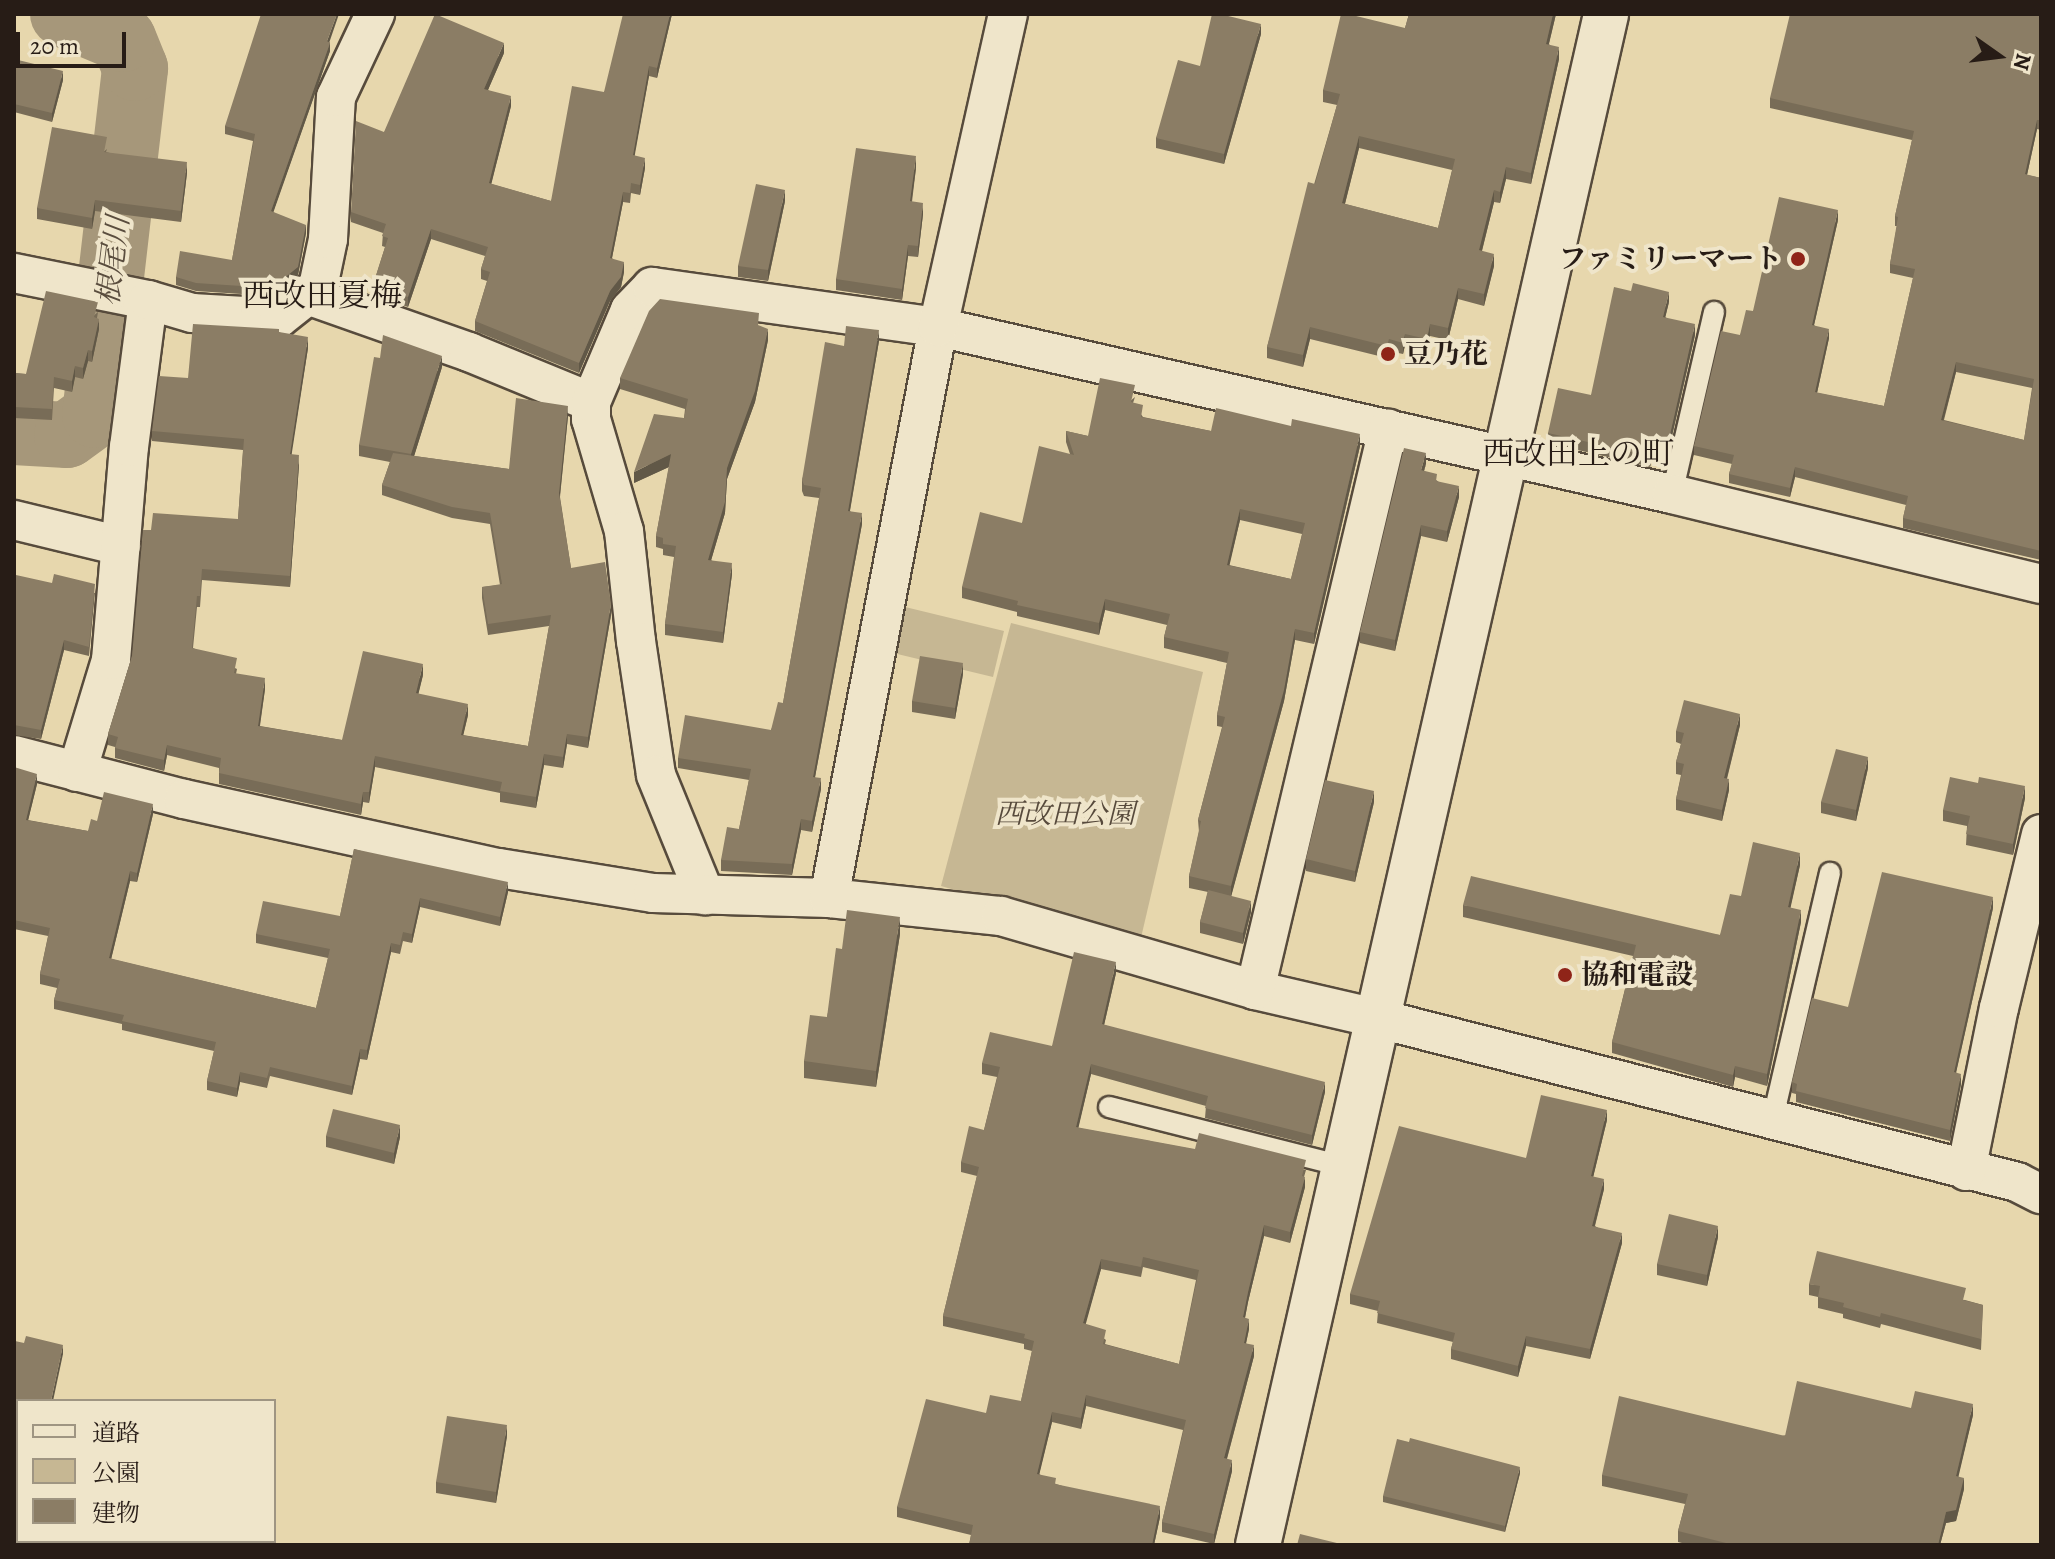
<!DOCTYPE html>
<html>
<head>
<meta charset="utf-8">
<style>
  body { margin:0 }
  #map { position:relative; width:2055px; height:1559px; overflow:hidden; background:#e7d7ad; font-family:Alegreya,"Noto Serif JP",serif }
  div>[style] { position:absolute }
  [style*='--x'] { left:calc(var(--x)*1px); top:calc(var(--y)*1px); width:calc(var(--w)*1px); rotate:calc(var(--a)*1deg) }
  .green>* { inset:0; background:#c6b793 }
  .river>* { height:66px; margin:-33px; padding:0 33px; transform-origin:33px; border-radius:33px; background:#a6977a }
  .roads { filter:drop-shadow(2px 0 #574b3c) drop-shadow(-2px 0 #574b3c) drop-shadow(0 2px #574b3c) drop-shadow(0 -2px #574b3c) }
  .lane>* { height:20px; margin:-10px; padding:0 10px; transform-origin:10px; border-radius:10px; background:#efe5ca }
  .street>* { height:38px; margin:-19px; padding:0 19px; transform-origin:19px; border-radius:19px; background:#efe5ca }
  .secondary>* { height:44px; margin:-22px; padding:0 22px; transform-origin:22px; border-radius:22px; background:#efe5ca }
  .wall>* { inset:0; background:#786c57 }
  .shaded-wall>* { inset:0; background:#615847 }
  .building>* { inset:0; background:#8b7d65 }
  .dots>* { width:22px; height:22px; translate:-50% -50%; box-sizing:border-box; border:4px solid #efe5ca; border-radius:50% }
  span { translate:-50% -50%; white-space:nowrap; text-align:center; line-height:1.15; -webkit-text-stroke:8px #efe5ca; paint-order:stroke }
  .poi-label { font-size:28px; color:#271c16; font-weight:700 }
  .right { translate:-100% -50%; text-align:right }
  .left { translate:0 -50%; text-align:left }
  .park-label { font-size:28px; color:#574a3c; font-style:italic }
  .water-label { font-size:30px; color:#5a4d3e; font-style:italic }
  .quarter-label { font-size:32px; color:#271c16 }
  .frame { position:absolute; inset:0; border:16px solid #271c16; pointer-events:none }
  .legend { position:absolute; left:16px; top:1399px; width:260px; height:144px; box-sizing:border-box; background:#efe5ca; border:2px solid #9f9582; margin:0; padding:10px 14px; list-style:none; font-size:24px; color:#271c16 }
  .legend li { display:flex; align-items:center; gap:16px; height:40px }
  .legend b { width:40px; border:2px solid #9f9582 }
  .north { position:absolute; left:1959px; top:16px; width:80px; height:80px; -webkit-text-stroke:6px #efe5ca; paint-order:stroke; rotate:104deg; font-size:22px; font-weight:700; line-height:32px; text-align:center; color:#271c16 }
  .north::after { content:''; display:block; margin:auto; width:28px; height:36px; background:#271c16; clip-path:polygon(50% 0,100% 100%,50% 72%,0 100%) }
  .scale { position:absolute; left:16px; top:32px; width:110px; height:36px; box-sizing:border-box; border:4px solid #271c16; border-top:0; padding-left:10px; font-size:24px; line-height:28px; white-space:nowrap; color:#271c16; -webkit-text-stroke:6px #efe5ca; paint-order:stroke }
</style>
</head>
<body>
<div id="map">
  <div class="green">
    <i style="clip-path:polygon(901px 606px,1004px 631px,993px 677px,889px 652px)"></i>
    <i style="clip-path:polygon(1011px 623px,1203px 672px,1140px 942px,941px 886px)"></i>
  </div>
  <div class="river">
    <i style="--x:14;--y:432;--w:53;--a:3.2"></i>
    <i style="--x:67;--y:435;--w:34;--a:-36"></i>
    <i style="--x:95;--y:415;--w:349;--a:-83.4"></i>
    <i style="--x:135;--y:68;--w:31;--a:-112"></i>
    <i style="--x:123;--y:39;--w:65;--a:-157.4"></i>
  </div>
  <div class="roads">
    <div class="lane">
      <i style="--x:1672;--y:494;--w:187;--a:-77"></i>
      <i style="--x:1109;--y:1107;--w:244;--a:14.2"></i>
      <i style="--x:1772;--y:1122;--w:256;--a:-76.9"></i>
    </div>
    <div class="street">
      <i style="--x:14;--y:273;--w:137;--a:11.4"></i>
      <i style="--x:307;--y:295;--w:172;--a:19.4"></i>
      <i style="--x:469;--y:352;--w:132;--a:22.3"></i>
      <i style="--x:591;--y:402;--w:17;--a:90"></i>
      <i style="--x:591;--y:419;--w:117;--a:73.6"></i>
      <i style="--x:624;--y:531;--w:111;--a:83.8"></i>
      <i style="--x:636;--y:641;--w:135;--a:81.5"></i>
      <i style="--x:656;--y:775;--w:130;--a:67.8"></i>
      <i style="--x:591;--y:402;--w:100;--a:-67"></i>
      <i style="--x:630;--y:310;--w:32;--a:-46"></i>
      <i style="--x:652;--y:287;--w:289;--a:8"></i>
      <i style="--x:938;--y:327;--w:753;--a:12.82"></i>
      <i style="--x:1672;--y:494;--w:380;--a:13.7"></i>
      <i style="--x:14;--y:520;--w:110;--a:13.7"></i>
      <i style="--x:14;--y:755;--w:176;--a:14.5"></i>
      <i style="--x:184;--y:799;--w:322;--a:12.4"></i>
      <i style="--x:499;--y:868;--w:156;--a:9.2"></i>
      <i style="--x:653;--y:893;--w:176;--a:1.6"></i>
      <i style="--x:829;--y:898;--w:173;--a:6"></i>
      <i style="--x:1001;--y:916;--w:265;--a:16.2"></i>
      <i style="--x:1255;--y:990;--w:124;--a:13"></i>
      <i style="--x:1376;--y:1018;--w:662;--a:14.35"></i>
      <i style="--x:2017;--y:1182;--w:27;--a:27"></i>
      <i style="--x:77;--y:772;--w:117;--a:-73.1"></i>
      <i style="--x:111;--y:660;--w:214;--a:-85.2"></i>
      <i style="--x:129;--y:447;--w:148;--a:-82.6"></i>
      <i style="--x:148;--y:300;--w:46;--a:16.5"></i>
      <i style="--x:192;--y:313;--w:87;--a:3.3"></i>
      <i style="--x:279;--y:318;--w:50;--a:-38.5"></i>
      <i style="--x:318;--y:287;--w:49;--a:-78.2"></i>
      <i style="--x:328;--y:239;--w:142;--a:-86.8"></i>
      <i style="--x:336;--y:97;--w:92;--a:-64.8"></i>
      <i style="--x:829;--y:898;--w:581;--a:-79.19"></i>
      <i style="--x:938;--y:327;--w:321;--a:-77.4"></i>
      <i style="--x:1255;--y:990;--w:577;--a:-76.66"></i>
      <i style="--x:1966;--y:1171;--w:166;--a:-78.6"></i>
      <i style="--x:1999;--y:1008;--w:179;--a:-76.4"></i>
    </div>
    <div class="secondary">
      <i style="--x:1258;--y:1545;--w:1570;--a:-77.19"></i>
    </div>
  </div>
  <div class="wall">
    <i style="clip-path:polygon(672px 14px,657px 78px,649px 76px,634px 156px,645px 168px,640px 195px,631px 193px,630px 203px,623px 202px,612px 258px,624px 272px,621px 287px,610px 301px,579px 373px,475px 331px,475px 321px,487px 281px,481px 279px,481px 269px,485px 256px,431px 239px,408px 307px,373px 295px,373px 285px,385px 247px,382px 246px,383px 233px,351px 222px,351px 212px,384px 132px,504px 53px,488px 90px,511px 106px,491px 184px,551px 201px,604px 92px)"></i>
    <i style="clip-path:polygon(evenodd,1409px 14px,1556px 14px,1549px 44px,1559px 59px,1531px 184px,1506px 179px,1500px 203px,1494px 202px,1482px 251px,1494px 266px,1484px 306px,1458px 299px,1448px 340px,1430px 336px,1427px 351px,1405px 345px,1403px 354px,1389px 351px,1387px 358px,1310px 339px,1303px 367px,1267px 358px,1267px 347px,1337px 105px,1323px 102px,1323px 90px,1405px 28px,1409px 14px,1359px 148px,1452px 170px,1438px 228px,1345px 204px,1359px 148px)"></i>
    <i style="clip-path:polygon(evenodd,2041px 14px,2041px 130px,2037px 129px,2027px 175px,2041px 178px,2041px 560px,1903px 528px,1903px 518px,1906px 505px,1795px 477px,1790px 497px,1729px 483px,1729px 474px,1732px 464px,1694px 455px,1694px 446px,1740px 335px,1753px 311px,1838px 220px,1814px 325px,1829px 338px,1817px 393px,1884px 406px,1913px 278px,1890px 273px,1890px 264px,1897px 226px,1895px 226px,1895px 216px,1912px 140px,1770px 108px,1770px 98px,2041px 14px,1956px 372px,2032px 388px,2024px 440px,1944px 420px,1956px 372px)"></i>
    <i style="clip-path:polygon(1261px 34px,1224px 164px,1156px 148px,1156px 138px,1200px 66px)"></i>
    <i style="clip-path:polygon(330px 42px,330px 51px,273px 212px,306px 233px,298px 275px,272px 296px,196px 291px,176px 285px,176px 277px,232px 260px,253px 141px,225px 134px,225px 126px)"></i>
    <i style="clip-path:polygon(14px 59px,63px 80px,52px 122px,14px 112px)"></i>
    <i style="clip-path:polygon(107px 149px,106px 152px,187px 173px,181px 222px,95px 211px,92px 229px,37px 219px,37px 208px)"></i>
    <i style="clip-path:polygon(916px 168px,912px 202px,923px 214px,918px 257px,908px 256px,902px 300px,836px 290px,836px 279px)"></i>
    <i style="clip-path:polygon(785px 201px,768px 281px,738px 277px,738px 266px)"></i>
    <i style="clip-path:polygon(1669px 302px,1665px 317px,1695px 335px,1669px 449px,1655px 446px,1650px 467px,1548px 443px,1548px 433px,1591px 395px)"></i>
    <i style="clip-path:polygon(98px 312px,97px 318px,99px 329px,92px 362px,88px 361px,83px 379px,75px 377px,72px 392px,54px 388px,52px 420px,14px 418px,14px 373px,26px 374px)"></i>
    <i style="clip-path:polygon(759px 326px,768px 340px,755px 402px,727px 479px,725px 513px,711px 560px,732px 574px,723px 643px,665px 635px,665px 624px,674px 557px,663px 555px,663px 549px,656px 547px,656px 536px,669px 467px,634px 483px,684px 418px,685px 409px,620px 389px,620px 378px)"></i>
    <i style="clip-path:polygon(279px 332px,308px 348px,291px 454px,299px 465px,290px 587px,202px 580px,200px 607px,197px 607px,193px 648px,237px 669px,236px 674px,265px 689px,260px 726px,342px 740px,423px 675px,418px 694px,468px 715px,463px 735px,528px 746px,549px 626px,488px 635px,482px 598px,482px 587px,500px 585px,490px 524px,452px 518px,382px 495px,382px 485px,390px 462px,359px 456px,359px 445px,442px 367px,414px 456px,509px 469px,568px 416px,560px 497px,571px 568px,611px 615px,588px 748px,567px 744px,563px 768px,544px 765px,536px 808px,500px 802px,500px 793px,375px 767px,369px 803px,363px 802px,361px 815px,219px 784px,219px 768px,167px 755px,164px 771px,115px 758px,115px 747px,108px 745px,108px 734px,132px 656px,151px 530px,238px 519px,243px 450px,152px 441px,152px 431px,188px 378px)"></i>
    <i style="clip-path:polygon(879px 341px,850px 511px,862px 524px,815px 777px,821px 789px,812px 832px,801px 830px,792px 875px,721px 871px,721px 860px,739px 829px,749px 780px,678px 768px,678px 758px,771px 730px,783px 703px,819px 498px,804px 496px,802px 491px,802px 480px,844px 346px)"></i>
    <i style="clip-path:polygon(evenodd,1135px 397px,1133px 403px,1143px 417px,1211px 431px,1360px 446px,1314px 644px,1295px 640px,1284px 701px,1231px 896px,1251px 912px,1243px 944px,1200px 933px,1200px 922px,1208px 892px,1189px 888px,1189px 876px,1199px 832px,1198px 820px,1222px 727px,1217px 726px,1217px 715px,1227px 663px,1164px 648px,1164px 637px,1167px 625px,1105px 610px,1099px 635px,1017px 616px,1017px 612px,962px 598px,962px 587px,1022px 523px,1070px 454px,1066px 442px,1066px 431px,1088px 436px,1135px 397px,1240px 520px,1302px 534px,1291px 579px,1229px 565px,1240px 520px)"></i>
    <i style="clip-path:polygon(1426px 464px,1424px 471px,1459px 497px,1447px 542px,1421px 536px,1395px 651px,1360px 643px,1360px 632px)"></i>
    <i style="clip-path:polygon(14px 582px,95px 593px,89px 656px,64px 650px,41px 739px,14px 735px)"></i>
    <i style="clip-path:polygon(963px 674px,955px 719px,912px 712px,912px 701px)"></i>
    <i style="clip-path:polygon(1740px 725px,1727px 779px,1729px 790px,1722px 821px,1676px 810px,1676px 799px,1681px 775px,1676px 774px,1676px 762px,1681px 744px,1676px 742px,1676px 731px)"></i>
    <i style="clip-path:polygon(14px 767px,37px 784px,28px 820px,88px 831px,97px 821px,153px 814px,137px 882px,130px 881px,111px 959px,316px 1008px,328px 958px,256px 943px,256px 934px,340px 916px,354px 849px,508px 892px,500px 926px,420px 907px,412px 943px,403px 941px,400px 954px,391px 952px,367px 1060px,360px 1059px,352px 1095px,270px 1076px,267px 1088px,240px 1082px,237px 1097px,207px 1090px,207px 1081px,214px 1051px,122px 1030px,122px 1024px,54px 1009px,54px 1000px,57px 988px,40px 984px,40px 974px,48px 936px,14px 929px)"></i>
    <i style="clip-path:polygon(1868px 768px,1856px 821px,1821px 813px,1821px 802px)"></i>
    <i style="clip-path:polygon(2025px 798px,2013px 855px,1966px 845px,1967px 826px,1943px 821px,1943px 810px)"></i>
    <i style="clip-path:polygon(1374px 802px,1355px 882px,1306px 871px,1306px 859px)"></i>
    <i style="clip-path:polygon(1800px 865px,1790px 908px,1801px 922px,1767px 1086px,1735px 1077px,1733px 1087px,1612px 1053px,1612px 1042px,1633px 956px,1463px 917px,1463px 905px,1720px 935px,1741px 896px)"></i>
    <i style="clip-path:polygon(1993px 908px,1956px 1072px,1961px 1084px,1950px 1141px,1796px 1102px,1796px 1094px,1792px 1093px,1792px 1082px,1848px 1007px)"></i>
    <i style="clip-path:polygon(900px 934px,876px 1087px,804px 1078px,804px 1061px,827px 1017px,842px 949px)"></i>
    <i style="clip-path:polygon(evenodd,1116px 973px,1104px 1025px,1325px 1092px,1312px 1145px,1205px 1118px,1206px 1106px,1091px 1074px,1078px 1128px,1306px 1170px,1304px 1177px,1305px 1187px,1290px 1243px,1264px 1236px,1248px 1302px,1245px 1318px,1249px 1329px,1246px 1343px,1254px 1356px,1227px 1459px,1232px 1471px,1214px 1544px,1162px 1532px,1162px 1522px,1183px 1430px,1086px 1406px,1081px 1429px,1052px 1422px,1039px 1474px,1056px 1484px,1160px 1517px,1154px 1545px,969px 1545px,971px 1535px,897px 1517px,897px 1507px,986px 1413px,1021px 1401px,1032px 1351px,1024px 1349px,1024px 1344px,943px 1326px,943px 1316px,977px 1176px,961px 1172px,961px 1162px,984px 1130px,997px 1077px,982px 1074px,982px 1063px,1052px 1046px,1116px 973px,1143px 1267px,1196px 1280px,1179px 1364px,1105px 1344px,1106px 1340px,1085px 1324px,1101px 1269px,1141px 1277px,1143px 1267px)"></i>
    <i style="clip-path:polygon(1607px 1120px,1593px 1177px,1604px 1189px,1595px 1226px,1622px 1243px,1590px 1359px,1526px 1346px,1518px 1377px,1451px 1359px,1451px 1349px,1453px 1342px,1377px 1323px,1378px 1311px,1350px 1304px,1350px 1294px,1526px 1158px)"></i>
    <i style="clip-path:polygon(326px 1136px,400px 1137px,394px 1164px,326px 1147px)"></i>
    <i style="clip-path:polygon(1718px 1237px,1707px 1286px,1657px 1275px,1657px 1264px)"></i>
    <i style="clip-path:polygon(1809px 1284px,1965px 1300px,1983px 1305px,1981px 1350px,1881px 1324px,1880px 1328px,1843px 1318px,1843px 1314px,1818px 1308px,1818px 1297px,1809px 1295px)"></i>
    <i style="clip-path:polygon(14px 1346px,63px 1354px,18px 1401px,18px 1458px,14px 1457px)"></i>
    <i style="clip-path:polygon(1911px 1408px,1973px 1415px,1958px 1476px,1964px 1489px,1956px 1521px,1946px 1523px,1940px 1545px,1690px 1545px,1678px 1542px,1678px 1531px,1685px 1504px,1602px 1486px,1602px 1475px)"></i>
    <i style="clip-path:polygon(507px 1436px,496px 1503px,436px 1493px,436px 1482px)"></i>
    <i style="clip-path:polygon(1520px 1473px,1505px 1532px,1383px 1502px,1383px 1496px)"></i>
  </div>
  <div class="shaded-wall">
    <i style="clip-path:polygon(337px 14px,339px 14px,327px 49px,327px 41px)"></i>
    <i style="clip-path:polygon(670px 14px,672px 14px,657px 78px,657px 68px)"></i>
    <i style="clip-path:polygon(1553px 14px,1556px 14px,1546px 55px,1546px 44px)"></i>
    <i style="clip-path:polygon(1261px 24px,1261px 34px,1224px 164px,1224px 154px)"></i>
    <i style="clip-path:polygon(330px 43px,330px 51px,271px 219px,271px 211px)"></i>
    <i style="clip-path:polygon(504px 43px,504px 53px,484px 99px,484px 89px)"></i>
    <i style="clip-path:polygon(1559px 47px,1559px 59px,1531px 184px,1531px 173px)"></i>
    <i style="clip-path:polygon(649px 66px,649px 76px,633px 165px,633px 155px)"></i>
    <i style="clip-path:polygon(63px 71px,63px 80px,52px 122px,52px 113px)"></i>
    <i style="clip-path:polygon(511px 96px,511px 106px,489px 193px,489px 183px)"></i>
    <i style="clip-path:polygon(2037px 120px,2037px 129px,2025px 184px,2025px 174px)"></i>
    <i style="clip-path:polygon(1359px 136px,1359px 148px,1342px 215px,1342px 203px)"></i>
    <i style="clip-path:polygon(916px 156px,916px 168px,910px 212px,910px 201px)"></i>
    <i style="clip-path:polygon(645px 158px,645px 168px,640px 195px,640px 185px)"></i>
    <i style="clip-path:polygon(187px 162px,187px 173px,181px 222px,181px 211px)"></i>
    <i style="clip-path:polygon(1506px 167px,1506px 179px,1500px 203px,1500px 192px)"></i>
    <i style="clip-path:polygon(785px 190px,785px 201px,768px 281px,768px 270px)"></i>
    <i style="clip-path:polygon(1494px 190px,1494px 202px,1479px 262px,1479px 250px)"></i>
    <i style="clip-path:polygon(623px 192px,623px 202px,610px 268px,610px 258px)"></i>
    <i style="clip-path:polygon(95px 200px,95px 211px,92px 229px,92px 218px)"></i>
    <i style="clip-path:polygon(923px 203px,923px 214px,918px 257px,918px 246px)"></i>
    <i style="clip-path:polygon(1838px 210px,1838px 220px,1812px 334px,1812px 325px)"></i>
    <i style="clip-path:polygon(306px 225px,306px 233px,298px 275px,272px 296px,272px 288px)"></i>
    <i style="clip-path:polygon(431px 229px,431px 239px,408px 307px,408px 297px)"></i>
    <i style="clip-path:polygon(908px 245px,908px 256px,902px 300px,902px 289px)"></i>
    <i style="clip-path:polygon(1494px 254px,1494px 266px,1484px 306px,1484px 294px)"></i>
    <i style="clip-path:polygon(624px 262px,624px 272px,621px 287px,610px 301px,579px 373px,579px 363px,610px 291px)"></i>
    <i style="clip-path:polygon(1458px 288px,1458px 299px,1448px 340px,1448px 328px)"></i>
    <i style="clip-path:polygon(1669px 292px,1669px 302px,1663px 327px,1663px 317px)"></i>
    <i style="clip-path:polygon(99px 319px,99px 329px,92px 362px,92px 351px)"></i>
    <i style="clip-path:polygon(1430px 324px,1430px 336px,1427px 351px,1427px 339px)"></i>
    <i style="clip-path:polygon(1695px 324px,1695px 335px,1669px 449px,1669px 439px)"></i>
    <i style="clip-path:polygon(1310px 327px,1310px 339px,1303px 367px,1303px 355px)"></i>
    <i style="clip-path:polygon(768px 329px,768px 340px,755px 402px,727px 479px,725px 513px,708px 571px,708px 560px,727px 468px)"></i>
    <i style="clip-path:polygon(1829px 329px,1829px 338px,1815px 402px,1815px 392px)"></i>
    <i style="clip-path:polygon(879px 330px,879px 341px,848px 521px,848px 511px)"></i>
    <i style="clip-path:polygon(1405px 334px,1405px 345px,1403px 354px,1403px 343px)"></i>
    <i style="clip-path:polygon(308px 337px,308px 348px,290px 465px,290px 454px)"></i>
    <i style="clip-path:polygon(88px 350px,88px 361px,83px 379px,83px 368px)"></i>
    <i style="clip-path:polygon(442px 356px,442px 367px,411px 466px,411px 454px)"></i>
    <i style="clip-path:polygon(1956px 362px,1956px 372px,1941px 429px,1941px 420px)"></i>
    <i style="clip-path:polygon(75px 366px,75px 377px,72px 392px,72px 381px)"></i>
    <i style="clip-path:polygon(568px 406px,568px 416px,559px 504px,559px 493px)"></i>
    <i style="clip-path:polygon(1360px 434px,1360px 446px,1314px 644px,1314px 633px)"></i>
    <i style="clip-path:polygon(1655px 436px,1655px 446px,1650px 467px,1650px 456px)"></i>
    <i style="clip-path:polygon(1426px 453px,1426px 464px,1421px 481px,1421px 470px)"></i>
    <i style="clip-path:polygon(671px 454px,671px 466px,634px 483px,634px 472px)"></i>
    <i style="clip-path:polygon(299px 455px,299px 465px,290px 587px,290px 576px)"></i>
    <i style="clip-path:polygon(1795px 467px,1795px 477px,1790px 497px,1790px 488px)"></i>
    <i style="clip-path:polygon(1459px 486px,1459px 497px,1447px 542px,1447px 531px)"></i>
    <i style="clip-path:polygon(1240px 509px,1240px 520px,1227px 576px,1227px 565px)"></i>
    <i style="clip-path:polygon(862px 513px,862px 524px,813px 788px,813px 777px)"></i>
    <i style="clip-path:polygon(1421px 525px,1421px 536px,1395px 651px,1395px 640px)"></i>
    <i style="clip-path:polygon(732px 563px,732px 574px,723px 643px,723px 632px)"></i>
    <i style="clip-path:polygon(1105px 599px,1105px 610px,1099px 635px,1099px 623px)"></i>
    <i style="clip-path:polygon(611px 604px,611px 615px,588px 748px,588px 737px)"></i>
    <i style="clip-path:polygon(1295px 629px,1295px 640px,1284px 701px,1231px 897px,1231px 886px)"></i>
    <i style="clip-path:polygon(64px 640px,64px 650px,41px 739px,41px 730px)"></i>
    <i style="clip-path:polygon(963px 663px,963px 674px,955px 719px,955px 708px)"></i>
    <i style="clip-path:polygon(423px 664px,423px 675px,416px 704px,416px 693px)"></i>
    <i style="clip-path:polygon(265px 678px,265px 689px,258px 737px,258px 726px)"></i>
    <i style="clip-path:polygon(468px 704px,468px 715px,461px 745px,461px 735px)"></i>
    <i style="clip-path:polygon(1740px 714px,1740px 725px,1724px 789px,1724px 778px)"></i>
    <i style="clip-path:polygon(567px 734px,567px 744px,563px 768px,563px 757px)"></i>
    <i style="clip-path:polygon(167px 745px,167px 755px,164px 771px,164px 760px)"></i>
    <i style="clip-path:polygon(544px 754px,544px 765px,536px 808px,536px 797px)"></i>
    <i style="clip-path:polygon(375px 756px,375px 767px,369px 803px,369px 792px)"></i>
    <i style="clip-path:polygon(1868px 757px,1868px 768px,1856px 821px,1856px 810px)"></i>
    <i style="clip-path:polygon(37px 774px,37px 784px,26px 829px,26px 820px)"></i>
    <i style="clip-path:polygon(821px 778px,821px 789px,812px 832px,812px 821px)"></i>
    <i style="clip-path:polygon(1729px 779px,1729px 790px,1722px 821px,1722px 810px)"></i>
    <i style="clip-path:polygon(2025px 786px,2025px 798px,2013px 855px,2013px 844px)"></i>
    <i style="clip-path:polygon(1374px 791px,1374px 802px,1355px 882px,1355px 871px)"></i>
    <i style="clip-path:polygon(363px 792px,363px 802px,361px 815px,361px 804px)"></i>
    <i style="clip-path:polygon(153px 804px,153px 814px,137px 882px,137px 873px)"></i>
    <i style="clip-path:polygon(801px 819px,801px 830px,792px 875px,792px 864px)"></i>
    <i style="clip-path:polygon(1800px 853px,1800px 865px,1788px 919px,1788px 907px)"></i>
    <i style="clip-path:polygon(130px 871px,130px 881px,109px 968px,109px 958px)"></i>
    <i style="clip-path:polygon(508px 882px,508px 892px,500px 926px,500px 917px)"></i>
    <i style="clip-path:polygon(1993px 897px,1993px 908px,1954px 1082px,1954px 1072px)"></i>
    <i style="clip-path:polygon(420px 898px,420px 907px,412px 943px,412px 934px)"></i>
    <i style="clip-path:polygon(1251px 901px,1251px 912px,1243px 944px,1243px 933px)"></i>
    <i style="clip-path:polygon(1801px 910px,1801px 922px,1767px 1086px,1767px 1074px)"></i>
    <i style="clip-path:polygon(900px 917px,900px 934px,876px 1087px,876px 1071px)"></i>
    <i style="clip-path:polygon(391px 943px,391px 952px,367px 1060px,367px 1050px)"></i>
    <i style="clip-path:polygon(1116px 962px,1116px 973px,1102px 1034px,1102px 1024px)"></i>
    <i style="clip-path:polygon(360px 1049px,360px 1059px,352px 1095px,352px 1086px)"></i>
    <i style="clip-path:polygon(1091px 1064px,1091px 1074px,1076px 1138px,1076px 1127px)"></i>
    <i style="clip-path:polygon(1735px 1066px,1735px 1077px,1733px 1087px,1733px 1075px)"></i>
    <i style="clip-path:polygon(240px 1072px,240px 1082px,237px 1097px,237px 1088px)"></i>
    <i style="clip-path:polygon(1961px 1074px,1961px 1084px,1950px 1141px,1950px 1130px)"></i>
    <i style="clip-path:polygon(1325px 1082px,1325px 1092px,1312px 1145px,1312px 1135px)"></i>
    <i style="clip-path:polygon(1607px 1110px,1607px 1120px,1591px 1186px,1591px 1176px)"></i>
    <i style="clip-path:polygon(400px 1125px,400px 1137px,394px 1164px,394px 1153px)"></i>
    <i style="clip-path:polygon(1305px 1177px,1305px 1187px,1290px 1243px,1290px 1232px)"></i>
    <i style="clip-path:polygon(1604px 1179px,1604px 1189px,1592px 1236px,1592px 1226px)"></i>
    <i style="clip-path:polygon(1264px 1225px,1264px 1236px,1248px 1302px,1243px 1328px,1243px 1317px,1248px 1292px)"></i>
    <i style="clip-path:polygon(1718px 1226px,1718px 1237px,1707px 1286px,1707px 1275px)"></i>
    <i style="clip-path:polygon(1622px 1233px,1622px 1243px,1590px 1359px,1590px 1349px)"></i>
    <i style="clip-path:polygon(1101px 1259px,1101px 1269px,1083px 1334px,1083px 1323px)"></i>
    <i style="clip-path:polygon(1249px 1319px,1249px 1329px,1244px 1353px,1244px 1343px)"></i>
    <i style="clip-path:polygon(1526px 1336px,1526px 1346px,1518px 1377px,1518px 1366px)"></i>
    <i style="clip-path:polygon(63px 1345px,63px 1354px,53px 1401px,51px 1401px)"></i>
    <i style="clip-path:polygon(1254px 1345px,1254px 1356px,1224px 1469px,1224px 1458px)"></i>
    <i style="clip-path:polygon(1086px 1395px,1086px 1406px,1081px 1429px,1081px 1418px)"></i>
    <i style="clip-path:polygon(1973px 1404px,1973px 1415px,1956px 1487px,1956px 1476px)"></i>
    <i style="clip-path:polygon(1052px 1412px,1052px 1422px,1037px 1484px,1037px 1474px)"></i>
    <i style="clip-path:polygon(507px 1425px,507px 1436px,496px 1503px,496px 1492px)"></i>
    <i style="clip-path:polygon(1232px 1460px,1232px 1471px,1214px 1544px,1214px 1534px)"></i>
    <i style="clip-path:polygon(1520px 1467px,1520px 1473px,1505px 1532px,1505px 1526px)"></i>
    <i style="clip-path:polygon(1964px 1478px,1964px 1489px,1956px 1521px,1946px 1523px,1940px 1545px,1938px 1545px,1946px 1512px)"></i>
    <i style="clip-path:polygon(1160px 1506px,1160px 1517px,1154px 1545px,1152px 1545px)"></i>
  </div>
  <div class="building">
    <i style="clip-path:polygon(261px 14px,337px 14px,327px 41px,330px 43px,271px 211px,306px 225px,298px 267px,272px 288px,196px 283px,176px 277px,180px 251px,232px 260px,255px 134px,225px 126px)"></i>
    <i style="clip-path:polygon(435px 14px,504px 43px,484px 89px,511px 96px,489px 183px,551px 201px,572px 86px,604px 92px,623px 14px,670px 14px,657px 68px,649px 66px,633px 155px,645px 158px,640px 185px,631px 183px,630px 193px,623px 192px,610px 258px,624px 262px,621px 277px,610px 291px,579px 363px,475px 321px,490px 272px,481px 269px,488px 247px,431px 229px,408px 297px,373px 285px,388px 238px,382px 236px,386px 224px,351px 212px,356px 121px,384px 132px)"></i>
    <i style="clip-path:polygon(1212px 14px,1220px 14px,1261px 24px,1224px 154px,1156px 138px,1178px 60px,1200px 66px)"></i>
    <i style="clip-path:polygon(evenodd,1341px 14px,1348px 14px,1405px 28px,1409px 14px,1553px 14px,1546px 44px,1559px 47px,1531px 173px,1506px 167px,1500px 192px,1494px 190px,1479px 250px,1494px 254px,1484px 294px,1458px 288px,1448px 328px,1430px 324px,1427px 339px,1405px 334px,1403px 343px,1389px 339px,1387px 346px,1310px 327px,1303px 355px,1267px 347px,1308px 182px,1315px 184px,1340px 94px,1323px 90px,1341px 14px,1359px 136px,1455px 159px,1438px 228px,1342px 203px,1359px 136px)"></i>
    <i style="clip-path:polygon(evenodd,1790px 14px,2041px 14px,2041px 120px,2037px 120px,2025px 174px,2041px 178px,2041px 551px,1903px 518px,1908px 496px,1795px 467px,1790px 488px,1729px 474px,1734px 455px,1694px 446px,1721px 331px,1740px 335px,1746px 310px,1753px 311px,1779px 197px,1838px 210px,1812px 325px,1829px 329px,1815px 392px,1884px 406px,1915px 269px,1890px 264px,1898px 217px,1895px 216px,1914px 131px,1770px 98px,1790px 14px,1956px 362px,2034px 379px,2024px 440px,1941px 420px,1956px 362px)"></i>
    <i style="clip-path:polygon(14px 59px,63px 71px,52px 113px,14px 104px)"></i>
    <i style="clip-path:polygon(52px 127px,107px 137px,104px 152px,187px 162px,181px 211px,95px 200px,92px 218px,37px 208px)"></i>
    <i style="clip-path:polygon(856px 148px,916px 156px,910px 201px,923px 203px,918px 246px,908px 245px,902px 289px,836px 279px)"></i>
    <i style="clip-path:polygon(756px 184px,785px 190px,768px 270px,738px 266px)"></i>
    <i style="clip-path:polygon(1633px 283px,1669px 292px,1663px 317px,1695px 324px,1669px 439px,1655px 436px,1650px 456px,1548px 433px,1558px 388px,1591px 395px,1614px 287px,1631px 291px)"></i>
    <i style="clip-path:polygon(46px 291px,98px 302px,94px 317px,99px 319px,92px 351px,88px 350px,83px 368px,75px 366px,72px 381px,54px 377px,52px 409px,14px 407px,14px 373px,26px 374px)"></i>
    <i style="clip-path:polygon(660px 299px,759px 313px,758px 325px,768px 329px,755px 391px,727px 468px,725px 502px,708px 560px,732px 563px,723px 632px,665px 624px,676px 546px,663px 544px,663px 538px,656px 536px,671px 454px,634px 472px,654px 414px,684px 418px,688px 399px,620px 378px,649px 311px)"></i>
    <i style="clip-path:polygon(193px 324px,279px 329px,279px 332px,308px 337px,290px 454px,299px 455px,290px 576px,202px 569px,200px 596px,197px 596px,192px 648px,237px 658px,234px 673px,265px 678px,258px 726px,342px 740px,363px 651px,423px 664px,416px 693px,468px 704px,461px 735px,528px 746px,551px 615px,488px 624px,482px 587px,502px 584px,490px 513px,452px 507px,382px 485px,393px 453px,509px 469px,516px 398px,568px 406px,559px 493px,571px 568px,605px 562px,611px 604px,588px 737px,567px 734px,563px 757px,544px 754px,536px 797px,500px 791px,502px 782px,375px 756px,369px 792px,363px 792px,361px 804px,219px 773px,221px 758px,167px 745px,164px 760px,115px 748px,118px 737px,108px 734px,132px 656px,143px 530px,151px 530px,153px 513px,238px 519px,244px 439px,152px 431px,159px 376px,188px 378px)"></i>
    <i style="clip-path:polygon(846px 326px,879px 330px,848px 511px,862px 513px,813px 777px,821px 778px,812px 821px,801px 819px,792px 864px,721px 860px,727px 827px,739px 829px,751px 769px,678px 758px,685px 715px,771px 730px,778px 702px,783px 703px,821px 488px,804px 485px,802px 480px,825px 342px,844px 346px)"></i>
    <i style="clip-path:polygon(383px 335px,442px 356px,411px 454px,359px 445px,374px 357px,380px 358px)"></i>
    <i style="clip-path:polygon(evenodd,1100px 378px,1135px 385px,1131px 402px,1143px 405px,1141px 417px,1211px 431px,1216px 408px,1291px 426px,1292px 419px,1360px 434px,1314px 633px,1295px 629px,1284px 690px,1231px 886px,1189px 876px,1201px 821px,1198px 820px,1225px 717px,1217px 715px,1229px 652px,1164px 637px,1170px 614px,1105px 599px,1099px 623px,1017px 605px,1018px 601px,962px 587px,980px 512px,1022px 523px,1039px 446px,1074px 455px,1066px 431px,1088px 436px,1100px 378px,1240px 509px,1305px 523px,1291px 579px,1227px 565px,1240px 509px)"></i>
    <i style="clip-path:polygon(1404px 448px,1426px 453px,1421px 470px,1437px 474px,1436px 481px,1459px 486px,1447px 531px,1421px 525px,1395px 640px,1360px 632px)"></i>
    <i style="clip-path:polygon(54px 574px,95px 584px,89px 647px,64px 640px,41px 730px,14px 725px,14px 582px,16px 575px,52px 583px)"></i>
    <i style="clip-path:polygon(920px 656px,963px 663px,955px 708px,912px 701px)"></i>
    <i style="clip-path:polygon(1684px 700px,1740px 714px,1724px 778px,1729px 779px,1722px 810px,1676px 799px,1684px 764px,1676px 762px,1684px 733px,1676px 731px)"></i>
    <i style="clip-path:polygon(1836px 749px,1868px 757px,1856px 810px,1821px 802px)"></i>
    <i style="clip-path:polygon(14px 767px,37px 774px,26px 820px,88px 831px,91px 819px,97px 821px,104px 792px,153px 804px,137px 873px,130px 871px,109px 958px,316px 1008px,330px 949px,256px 934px,263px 901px,340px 916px,354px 849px,508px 882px,500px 917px,420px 898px,412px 934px,403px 932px,400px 945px,391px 943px,367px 1050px,360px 1049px,352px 1086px,270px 1067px,267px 1078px,240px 1072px,237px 1088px,207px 1081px,216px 1042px,122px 1021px,124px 1015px,54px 1000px,60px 979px,40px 974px,50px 928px,14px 920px)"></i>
    <i style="clip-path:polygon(1950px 777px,1978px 783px,1979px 777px,2025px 786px,2013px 844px,1966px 834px,1970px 816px,1943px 810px)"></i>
    <i style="clip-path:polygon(1325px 780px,1374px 791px,1355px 871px,1306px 859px)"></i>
    <i style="clip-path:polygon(1753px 842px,1800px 853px,1788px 907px,1801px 910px,1767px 1074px,1735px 1066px,1733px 1075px,1612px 1042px,1636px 945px,1463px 905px,1471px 876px,1720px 935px,1730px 894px,1741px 896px)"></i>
    <i style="clip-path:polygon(1882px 872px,1993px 897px,1954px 1072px,1961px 1074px,1950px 1130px,1796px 1091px,1797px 1084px,1792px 1082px,1812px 998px,1848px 1007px)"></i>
    <i style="clip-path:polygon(1208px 890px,1251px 901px,1243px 933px,1200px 922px)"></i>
    <i style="clip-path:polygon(847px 910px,900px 917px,876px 1071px,804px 1061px,810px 1015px,827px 1017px,836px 948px,842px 949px)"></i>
    <i style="clip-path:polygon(evenodd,1074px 952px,1116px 962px,1102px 1024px,1325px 1082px,1312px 1135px,1205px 1108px,1208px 1096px,1091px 1064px,1076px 1127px,1195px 1149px,1199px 1133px,1306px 1160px,1302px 1176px,1305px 1177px,1290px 1232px,1264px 1225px,1248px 1292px,1243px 1317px,1249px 1319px,1244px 1343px,1254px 1345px,1224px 1458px,1232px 1460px,1214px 1534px,1162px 1522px,1186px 1420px,1086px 1395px,1081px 1418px,1052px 1412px,1037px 1474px,1056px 1478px,1055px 1484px,1160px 1506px,1152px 1545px,969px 1545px,973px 1525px,897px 1507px,926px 1399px,986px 1413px,990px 1395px,1021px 1401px,1034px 1341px,1024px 1338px,1025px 1334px,943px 1316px,979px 1167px,961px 1162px,969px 1126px,984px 1130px,1000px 1067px,982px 1063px,990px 1032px,1052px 1046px,1074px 952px,1143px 1257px,1199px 1270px,1179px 1364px,1103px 1344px,1106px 1330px,1083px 1323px,1101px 1259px,1141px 1267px,1143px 1257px)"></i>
    <i style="clip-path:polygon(1541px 1095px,1607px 1110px,1591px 1176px,1604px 1179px,1592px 1226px,1622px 1233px,1590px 1349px,1526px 1336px,1518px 1366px,1451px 1349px,1455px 1333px,1377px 1313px,1380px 1301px,1350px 1294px,1399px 1126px,1526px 1158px)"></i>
    <i style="clip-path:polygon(333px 1109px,400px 1125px,394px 1153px,326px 1136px)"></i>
    <i style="clip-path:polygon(1669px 1214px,1718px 1226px,1707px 1275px,1657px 1264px)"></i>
    <i style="clip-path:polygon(1817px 1251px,1966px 1288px,1963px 1300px,1983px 1305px,1981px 1339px,1881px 1313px,1880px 1317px,1843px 1307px,1844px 1303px,1818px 1297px,1820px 1286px,1809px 1284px)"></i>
    <i style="clip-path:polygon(26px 1336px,63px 1345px,51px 1401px,18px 1401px,18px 1450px,14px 1449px,14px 1346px,15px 1341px,24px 1343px)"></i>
    <i style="clip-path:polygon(1797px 1381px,1911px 1408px,1915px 1391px,1973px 1404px,1956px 1476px,1964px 1478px,1956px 1510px,1946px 1512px,1938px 1545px,1734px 1545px,1678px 1531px,1688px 1494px,1602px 1475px,1619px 1396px,1785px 1436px)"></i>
    <i style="clip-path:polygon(447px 1416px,507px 1425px,496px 1492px,436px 1482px)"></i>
    <i style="clip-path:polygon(1410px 1438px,1520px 1467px,1505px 1526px,1383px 1496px,1397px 1439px,1409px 1442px)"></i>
    <i style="clip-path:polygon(1300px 1534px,1345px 1545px,1297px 1545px)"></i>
  </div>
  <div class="dots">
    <i style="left:1798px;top:259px;background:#8f2418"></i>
    <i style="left:1388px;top:354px;background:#8f2418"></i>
    <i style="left:1565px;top:975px;background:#8f2418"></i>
  </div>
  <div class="poi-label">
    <span class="right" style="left:1782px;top:259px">ファミリーマート</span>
    <span class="left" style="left:1404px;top:354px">豆乃花</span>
    <span class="left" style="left:1581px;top:975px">協和電設</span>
  </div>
  <div class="park-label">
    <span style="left:1065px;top:814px">西改田公園</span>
  </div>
  <div class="water-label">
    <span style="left:113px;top:261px;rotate:-83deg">根尾川</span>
  </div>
  <div class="quarter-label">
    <span style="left:322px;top:295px">西改田夏梅</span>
    <span style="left:1578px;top:453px">西改田上の町</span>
  </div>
  <div class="frame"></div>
  <ul class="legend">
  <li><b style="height:10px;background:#efe5ca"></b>道路</li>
  <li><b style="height:22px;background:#c6b793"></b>公園</li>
  <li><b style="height:22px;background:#8b7d65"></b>建物</li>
  </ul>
  <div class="north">N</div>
  <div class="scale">20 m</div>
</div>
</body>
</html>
